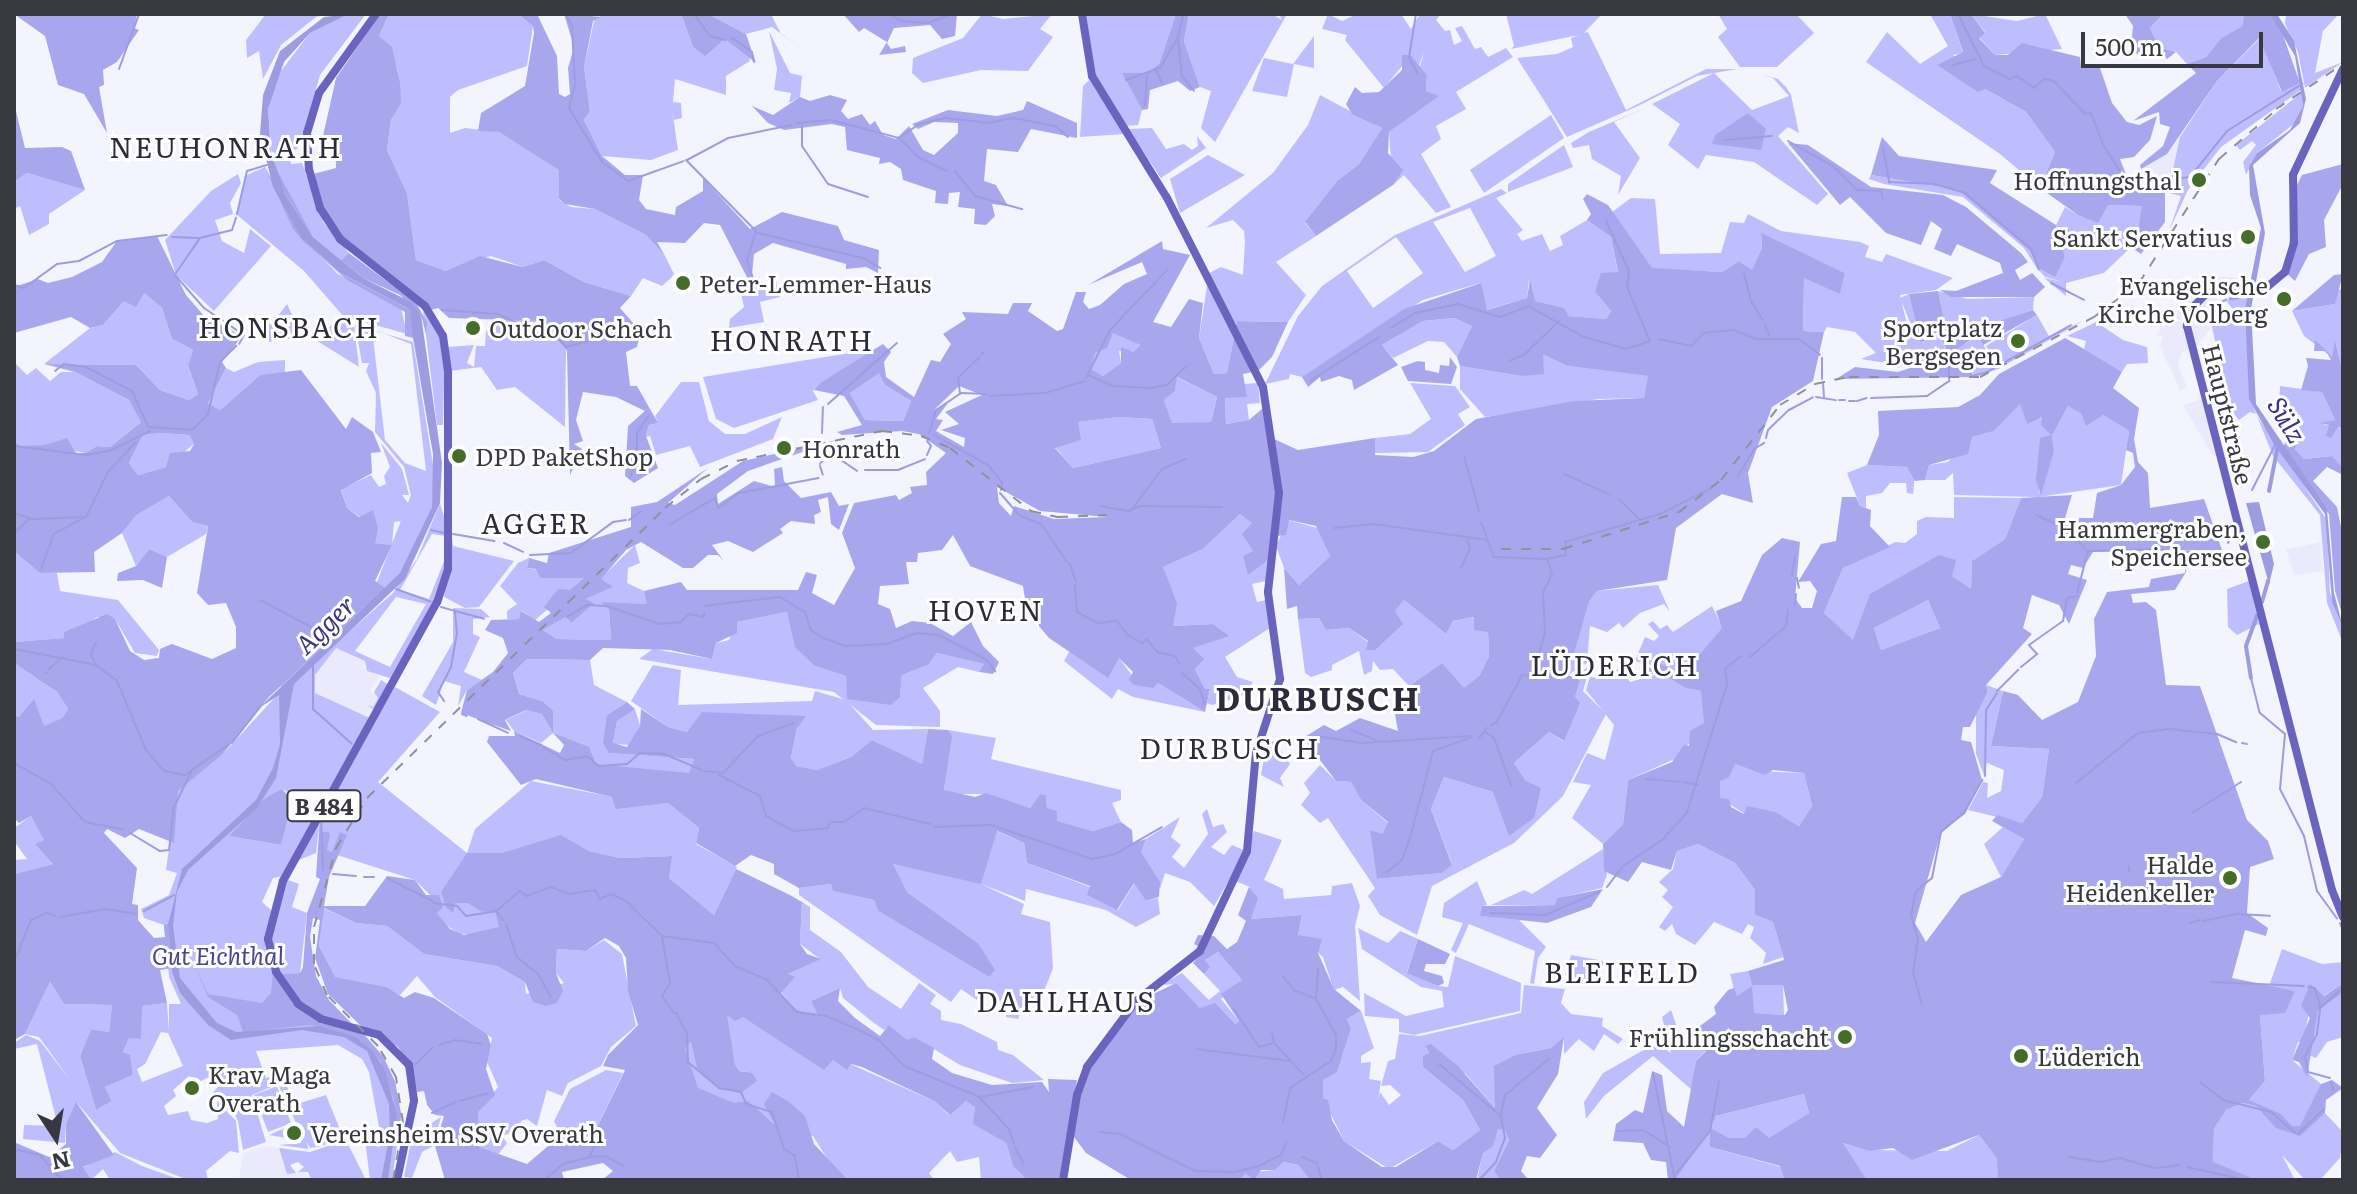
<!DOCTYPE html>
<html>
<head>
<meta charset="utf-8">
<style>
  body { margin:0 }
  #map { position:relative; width:2357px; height:1194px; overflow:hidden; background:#f3f4fd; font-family:Literata,serif }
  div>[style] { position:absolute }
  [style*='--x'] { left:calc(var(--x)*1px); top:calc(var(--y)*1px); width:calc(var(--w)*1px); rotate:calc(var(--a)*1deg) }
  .built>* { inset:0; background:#eaeafc }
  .green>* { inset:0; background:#bebeff }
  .forest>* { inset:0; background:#a8a7ed }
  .water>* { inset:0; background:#9d9ce1 }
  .stream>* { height:2px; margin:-1px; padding:0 1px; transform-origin:1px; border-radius:1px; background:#9d9ce1 }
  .canal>* { height:4px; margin:-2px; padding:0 2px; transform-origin:2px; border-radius:2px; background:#9d9ce1 }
  .major>* { height:8px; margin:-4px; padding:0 4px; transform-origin:4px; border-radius:4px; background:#6b64be }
  .rail>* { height:2px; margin-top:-1px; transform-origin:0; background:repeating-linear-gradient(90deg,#8f9099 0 10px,transparent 0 20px) }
  .dots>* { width:22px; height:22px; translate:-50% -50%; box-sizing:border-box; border:4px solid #fff; border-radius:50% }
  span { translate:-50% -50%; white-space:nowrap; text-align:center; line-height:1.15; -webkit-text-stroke:6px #fff; paint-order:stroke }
  .shield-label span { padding:2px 6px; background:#fff; border:2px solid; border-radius:6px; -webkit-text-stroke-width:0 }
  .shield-label { font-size:22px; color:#383841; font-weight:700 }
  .poi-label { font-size:24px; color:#383841 }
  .right { translate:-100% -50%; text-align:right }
  .left { translate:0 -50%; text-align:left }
  .street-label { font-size:24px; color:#383841 }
  .park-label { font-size:24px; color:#4b4294; font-style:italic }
  .water-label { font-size:26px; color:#3e3383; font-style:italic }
  .quarter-label { font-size:28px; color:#2b2b3b; letter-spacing:2px }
  .district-label { font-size:32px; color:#2b2b3b; font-weight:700; letter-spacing:2px }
  .frame { position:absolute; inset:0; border:16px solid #383841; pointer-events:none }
  .north { position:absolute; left:16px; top:1098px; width:80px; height:80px; -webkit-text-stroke:6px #fff; paint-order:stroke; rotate:168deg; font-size:22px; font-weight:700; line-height:32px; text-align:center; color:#383841 }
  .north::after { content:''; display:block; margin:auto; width:28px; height:36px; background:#383841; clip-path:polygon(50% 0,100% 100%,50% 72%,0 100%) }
  .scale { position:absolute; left:2081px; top:32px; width:182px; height:36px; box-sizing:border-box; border:4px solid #383841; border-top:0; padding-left:10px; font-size:24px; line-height:28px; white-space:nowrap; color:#383841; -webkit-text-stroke:6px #fff; paint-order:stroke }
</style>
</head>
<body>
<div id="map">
  <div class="built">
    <i style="clip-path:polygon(2180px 137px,2169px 188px,2145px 183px,2141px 169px,2167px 154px)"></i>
    <i style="clip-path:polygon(2201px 275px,2250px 279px,2246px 287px,2208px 290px,2193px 301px,2185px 321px,2172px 317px,2200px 282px)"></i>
    <i style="clip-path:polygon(2214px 292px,2219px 306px,2212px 327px,2194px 349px,2192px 313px)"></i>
    <i style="clip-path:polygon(2166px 318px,2183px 323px,2190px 350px,2182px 352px,2178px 366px,2187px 387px,2180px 391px,2160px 346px,2163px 336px,2157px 335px)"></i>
    <i style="clip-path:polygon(2202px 399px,2217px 455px,2213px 456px,2183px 405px)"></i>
    <i style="clip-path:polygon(2321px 542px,2323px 571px,2294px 575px,2286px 549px)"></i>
    <i style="clip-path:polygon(336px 648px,366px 661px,363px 667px,380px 677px,370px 691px,380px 696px,369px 717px,314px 693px,315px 675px)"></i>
    <i style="clip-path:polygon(267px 1146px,279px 1148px,287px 1174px,303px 1170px,311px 1180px,239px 1180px,243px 1153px)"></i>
  </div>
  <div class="green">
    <i style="clip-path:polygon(266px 14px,328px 14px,316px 17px,281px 45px,263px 79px,259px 51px,247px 58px,246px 40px)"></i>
    <i style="clip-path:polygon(349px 14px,366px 14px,320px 75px,301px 142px,297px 149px,272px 157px,268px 109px,274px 80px,310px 33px)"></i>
    <i style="clip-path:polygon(389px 14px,524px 14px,533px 26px,527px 66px,458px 90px,450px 97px,450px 133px,465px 128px,499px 132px,560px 170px,559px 200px,571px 207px,595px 209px,646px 235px,665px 256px,674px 274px,671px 278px,662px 286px,643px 278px,631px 296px,584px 282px,544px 260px,523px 267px,491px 256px,446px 271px,416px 260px,407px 193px,387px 150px,391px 120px,400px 103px,397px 68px,379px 36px)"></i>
    <i style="clip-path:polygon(598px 14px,681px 14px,693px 47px,705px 55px,725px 39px,748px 53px,750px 61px,726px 76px,726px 95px,675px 79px,673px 102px,681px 103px,682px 118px,674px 120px,672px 109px,678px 150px,651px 160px,602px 156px,584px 120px,590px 111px,584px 67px,594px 21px,601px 17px)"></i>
    <i style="clip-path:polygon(708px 14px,771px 14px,781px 34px,807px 53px,772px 27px,746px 34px)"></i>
    <i style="clip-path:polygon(982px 14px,1003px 19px,1052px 14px,1040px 29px,1053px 37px,1028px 71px,981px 70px,923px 83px,912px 73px,913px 58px,963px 38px)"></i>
    <i style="clip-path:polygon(1084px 14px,1176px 14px,1159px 64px,1146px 73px,1123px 74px,1142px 110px,1138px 125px,1125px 126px,1097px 82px)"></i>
    <i style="clip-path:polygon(1189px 14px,1272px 14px,1282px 20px,1279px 14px,1287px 14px,1215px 142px,1201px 128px,1211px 91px,1200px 87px,1184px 41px)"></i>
    <i style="clip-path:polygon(1328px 14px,1342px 21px,1357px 14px,1401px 14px,1411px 29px,1420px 14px,1441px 14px,1436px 20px,1445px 31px,1450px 30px,1454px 45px,1462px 41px,1455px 28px,1462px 26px,1475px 49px,1481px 47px,1488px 57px,1506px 48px,1513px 57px,1456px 92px,1466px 109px,1436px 126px,1441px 139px,1421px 154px,1451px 207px,1436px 213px,1404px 175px,1393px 185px,1389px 132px,1437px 96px,1426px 91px,1427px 75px,1420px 66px,1424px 52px,1419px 65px,1411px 55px,1384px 88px,1345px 40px,1347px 35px,1322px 29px)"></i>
    <i style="clip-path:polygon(1506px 14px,1602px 14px,1584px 33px,1588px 32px,1626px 110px,1706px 69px,1737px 69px,1697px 76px,1638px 106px,1567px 137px,1517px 58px,1557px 54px,1573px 47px,1571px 38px,1579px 35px,1511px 49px,1514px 46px)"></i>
    <i style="clip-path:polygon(1718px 14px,1796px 14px,1814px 33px,1777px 67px,1740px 67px,1718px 37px,1727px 29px)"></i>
    <i style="clip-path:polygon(1930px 14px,1950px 14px,1963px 53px,1953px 55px,1983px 88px,2026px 112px,2055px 152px,2040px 188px,2000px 154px,1866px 62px,1887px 32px,1920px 64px,1948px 46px)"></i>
    <i style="clip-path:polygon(1971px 14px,2017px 21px,2045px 14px,2062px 49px,1995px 55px,1979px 37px,1985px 32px)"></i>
    <i style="clip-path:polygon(2163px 14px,2244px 14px,2242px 26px,2221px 38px,2206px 57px,2187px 64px,2176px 52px,2159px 47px,2150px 28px)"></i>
    <i style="clip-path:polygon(2286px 14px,2339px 14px,2323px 31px,2315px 73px,2343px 62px,2305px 88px,2298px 52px,2285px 24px)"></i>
    <i style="clip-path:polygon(769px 31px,790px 73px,802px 76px,800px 97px,789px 103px,791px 93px,774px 90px,777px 69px)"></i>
    <i style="clip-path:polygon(1314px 36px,1314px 68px,1294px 64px,1287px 97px,1252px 91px,1264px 58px,1293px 64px)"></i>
    <i style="clip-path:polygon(2260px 38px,2281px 91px,2300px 83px,2301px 90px,2221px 147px,2188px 190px,2169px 231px,2181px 196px,2169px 193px,2169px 188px,2180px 137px,2217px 81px)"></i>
    <i style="clip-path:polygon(1714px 73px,1752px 110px,1789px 96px,1773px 78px,1761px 74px,1778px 79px,1786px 87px,1791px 95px,1799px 133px,1788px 127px,1778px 136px,1828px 194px,1817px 205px,1754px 162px,1706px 155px,1698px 169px,1668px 145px,1680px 124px,1652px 104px)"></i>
    <i style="clip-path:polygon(1089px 80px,1091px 82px,1124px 134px,1080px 137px,1083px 86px)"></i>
    <i style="clip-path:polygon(2301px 93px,2303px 106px,2295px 123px,2257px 153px,2246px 175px,2243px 162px,2256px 145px,2252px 141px,2240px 150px,2236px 145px)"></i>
    <i style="clip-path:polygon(1320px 95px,1382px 128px,1359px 164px,1337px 181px,1305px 223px,1316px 236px,1276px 262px,1306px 295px,1288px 322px,1237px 321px,1227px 373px,1214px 374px,1199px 338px,1209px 273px,1221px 267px,1243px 275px,1245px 242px,1244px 231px,1233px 220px,1206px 228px,1273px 173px,1308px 125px)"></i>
    <i style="clip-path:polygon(1645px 108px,1614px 122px,1640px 158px,1618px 195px,1621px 176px,1592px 159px,1589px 145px,1573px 148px,1571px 143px,1589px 132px)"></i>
    <i style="clip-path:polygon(1551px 115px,1564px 138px,1484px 193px,1470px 170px)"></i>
    <i style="clip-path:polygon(1152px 128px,1166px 149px,1184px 144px,1192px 150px,1198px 146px,1197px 136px,1206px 148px,1161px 178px,1128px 129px)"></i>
    <i style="clip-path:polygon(1564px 145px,1573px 167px,1508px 192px,1508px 184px)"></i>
    <i style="clip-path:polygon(1208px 155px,1245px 175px,1180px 213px,1170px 179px)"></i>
    <i style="clip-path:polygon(289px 157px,291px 164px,302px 163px,324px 223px,349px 253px,341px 260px,313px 237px,283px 189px,274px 162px)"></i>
    <i style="clip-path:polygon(265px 167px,292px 228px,338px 274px,401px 308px,407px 334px,343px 316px,304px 271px,236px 214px,245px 176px)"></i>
    <i style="clip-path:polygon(27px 173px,85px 190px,49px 214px,49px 224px,29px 235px,20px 206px,14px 209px,14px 182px)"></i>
    <i style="clip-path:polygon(238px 174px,241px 183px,230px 203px,233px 214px,215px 220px,222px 241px,244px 253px,250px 229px,271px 246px,214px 311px,176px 275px,165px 240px,211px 191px)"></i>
    <i style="clip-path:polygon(1871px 175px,1958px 190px,2030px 251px,2038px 268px,2054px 276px,2065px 257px,2056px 225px,2065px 207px,2078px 215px,2108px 205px,2143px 206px,2135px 250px,2131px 247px,2104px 273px,2066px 283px,2066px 296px,2044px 278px,2063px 282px,2045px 277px,2036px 267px,2024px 248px,1963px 197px,1884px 184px,1869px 179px)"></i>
    <i style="clip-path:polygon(evenodd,1501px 189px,1507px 193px,1496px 198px,1523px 230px,1517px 234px,1522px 241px,1542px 234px,1550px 251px,1563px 245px,1560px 236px,1587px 220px,1611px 237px,1618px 273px,1595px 292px,1611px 311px,1606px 319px,1567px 316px,1565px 308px,1534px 301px,1529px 279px,1527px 298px,1486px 310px,1480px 283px,1423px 300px,1302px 377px,1290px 374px,1289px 379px,1265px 384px,1298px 316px,1322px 286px,1395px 235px,1501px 189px,1470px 208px,1496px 256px,1465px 272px,1433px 222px,1470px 208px,1501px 189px,1396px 237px,1423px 273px,1373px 308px,1347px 271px,1396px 237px)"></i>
    <i style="clip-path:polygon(1631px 198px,1655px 199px,1660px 254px,1721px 253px,1730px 222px,1744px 223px,1748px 214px,1781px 231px,1860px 242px,1869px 246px,1865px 257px,1882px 262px,1886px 254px,1953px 278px,1936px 290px,1900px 295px,1909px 333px,1900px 344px,1877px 354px,1855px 332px,1827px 327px,1824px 332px,1803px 331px,1804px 277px,1840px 293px,1845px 273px,1761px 234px,1762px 248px,1752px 271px,1739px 261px,1722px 272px,1679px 270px,1672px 306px,1612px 212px)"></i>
    <i style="clip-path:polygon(776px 280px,780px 297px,760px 302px,764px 322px,729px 328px,730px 319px,744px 307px,740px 288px)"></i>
    <i style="clip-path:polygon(2343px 289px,2343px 372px,2336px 343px,2333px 358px,2304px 336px,2292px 311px,2335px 304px,2336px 290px)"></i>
    <i style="clip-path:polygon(1938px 291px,1968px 299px,2034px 297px,2033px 310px,1948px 337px)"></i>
    <i style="clip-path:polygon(2246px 291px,2250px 339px,2249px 395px,2256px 414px,2250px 412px,2239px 420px,2230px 409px,2212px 327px,2220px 301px,2228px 298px,2219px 306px,2228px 318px,2236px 313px,2227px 302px,2230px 296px,2244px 299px)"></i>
    <i style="clip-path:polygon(144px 293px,162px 308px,172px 339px,193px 350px,188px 367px,198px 394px,189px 400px,160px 390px,136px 365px,44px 364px,90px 328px,103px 325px,124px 301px)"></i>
    <i style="clip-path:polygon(1909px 294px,1922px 343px,1937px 333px,1947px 351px,1940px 358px,1905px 366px,1861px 359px,1907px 340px,1912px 327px,1900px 298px)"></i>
    <i style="clip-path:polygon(287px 304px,300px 332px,289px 339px,274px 335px,272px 342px,260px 338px,267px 330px,257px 324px,262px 318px,271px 325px)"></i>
    <i style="clip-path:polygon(423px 311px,441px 339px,447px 395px,444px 384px,443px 425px,437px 425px)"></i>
    <i style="clip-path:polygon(2037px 315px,2049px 336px,2083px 321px,1998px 369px,1975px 377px,1958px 349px,1979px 334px,1994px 369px,1998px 366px,1986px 346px)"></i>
    <i style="clip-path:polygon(341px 318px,354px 325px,359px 367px,314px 339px)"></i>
    <i style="clip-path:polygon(497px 318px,539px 321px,566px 347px,565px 427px,515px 387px,497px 390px,481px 367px,450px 371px,447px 347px,474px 345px,467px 363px,474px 367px,476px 346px,485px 346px,486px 331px)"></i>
    <i style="clip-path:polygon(1454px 318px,1472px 326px,1457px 357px,1444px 342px,1428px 341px,1393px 358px,1382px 345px,1423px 321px)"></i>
    <i style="clip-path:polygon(2096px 322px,2123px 340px,2147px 347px,2148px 363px,2127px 364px,2122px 372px,2072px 347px,2065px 338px,2084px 349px,2086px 341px,2067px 336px)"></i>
    <i style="clip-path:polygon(evenodd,355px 325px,413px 342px,434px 471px,432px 507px,421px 537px,401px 573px,365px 607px,365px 579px,377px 582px,411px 495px,404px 467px,375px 432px,376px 393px,366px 371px,369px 363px,362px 363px,355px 325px,372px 329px,411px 344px,426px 471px,405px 463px,385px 440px,372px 329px)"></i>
    <i style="clip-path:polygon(1113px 332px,1140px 345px,1133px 352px,1119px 351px,1121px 363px,1103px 376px,1090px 369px,1095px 352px)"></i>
    <i style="clip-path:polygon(880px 348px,820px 383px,813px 391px,818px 400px,734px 428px,716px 419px,703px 377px)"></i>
    <i style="clip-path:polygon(1543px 353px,1567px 366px,1649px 376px,1644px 398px,1598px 399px,1485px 417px,1460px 389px,1460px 366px,1521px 376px,1540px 368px)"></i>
    <i style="clip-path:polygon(285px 360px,285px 374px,260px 375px,220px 410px,208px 403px,226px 368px,234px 372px,258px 362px)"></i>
    <i style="clip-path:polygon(14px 362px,27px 375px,36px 368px,50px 381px,61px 372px,75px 372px,129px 400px,142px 421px,110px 447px,97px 446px,85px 453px,46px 445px,21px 447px,14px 442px)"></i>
    <i style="clip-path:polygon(879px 372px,885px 385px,911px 401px,903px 421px,865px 420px,850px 393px)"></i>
    <i style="clip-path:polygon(1176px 377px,1217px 397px,1211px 422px,1172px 424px,1164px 400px,1175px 391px)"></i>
    <i style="clip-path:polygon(681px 382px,699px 382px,709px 421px,725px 434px,745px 434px,782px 417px,773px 439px,700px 467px,690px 446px,656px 455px,650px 436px,646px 437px,649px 425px,658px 423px,655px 416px)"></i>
    <i style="clip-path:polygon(1258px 383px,1260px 403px,1247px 404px,1249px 420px,1226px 424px,1225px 397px,1246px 397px,1244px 384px)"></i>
    <i style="clip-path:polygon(1410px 383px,1455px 386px,1470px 407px,1458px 414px,1465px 425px,1428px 452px,1375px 453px,1375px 438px,1410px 434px,1431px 419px)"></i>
    <i style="clip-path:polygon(2280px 386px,2322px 392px,2335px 420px,2323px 424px,2343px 429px,2343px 468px,2331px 456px,2304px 459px,2295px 449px,2297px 433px,2287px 438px,2279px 410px)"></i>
    <i style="clip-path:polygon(2020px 403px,2027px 423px,2042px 417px,2051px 436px,2038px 495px,2054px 451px,2052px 436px,2068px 406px,2103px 415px,2129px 431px,2121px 485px,2038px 497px,1954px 495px,1953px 473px,1945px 480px,1925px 480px,1929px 465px,1948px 462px,1972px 437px,1994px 431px)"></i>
    <i style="clip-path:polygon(2257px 416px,2327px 520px,2330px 593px,2343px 627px,2343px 663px,2341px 638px,2327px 603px,2320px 515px,2273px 456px)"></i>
    <i style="clip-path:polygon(1119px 417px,1152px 419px,1161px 448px,1073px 468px,1055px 447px,1080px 440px,1077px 422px)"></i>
    <i style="clip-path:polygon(162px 433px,189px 435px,194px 444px,166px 467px,138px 475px,129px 463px,143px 435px)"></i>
    <i style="clip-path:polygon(381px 443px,402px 469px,409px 495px,402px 495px,408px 503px,402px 521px,394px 522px,392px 545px,375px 543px,373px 511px,360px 517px,347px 508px,341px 489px,371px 475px,379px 487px,386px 484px,384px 476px,390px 467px)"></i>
    <i style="clip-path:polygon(1867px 465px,1907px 467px,1915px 473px,1913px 494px,1907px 493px,1906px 483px,1890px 483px,1882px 493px,1866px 496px,1866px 508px,1860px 506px,1847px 473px)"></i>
    <i style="clip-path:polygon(169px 496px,192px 522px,208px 526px,206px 534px,167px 557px,149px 549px,136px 566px,122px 533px,135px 515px)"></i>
    <i style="clip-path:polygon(1954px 497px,2021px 498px,2005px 539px,1972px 561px,1971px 590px,1952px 576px,1853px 641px,1824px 613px,1843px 568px,1895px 542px,1905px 543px,1917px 534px,1917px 521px,1926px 517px,1954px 518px)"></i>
    <i style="clip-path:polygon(evenodd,440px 503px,448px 531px,444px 580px,393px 679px,367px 671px,365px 661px,336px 648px,315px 675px,315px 693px,370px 718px,379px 702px,373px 709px,367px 705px,373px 707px,378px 698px,374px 692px,381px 680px,389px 685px,320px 810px,282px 789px,229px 836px,281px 845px,293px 801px,319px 812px,283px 876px,273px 878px,262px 902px,271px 910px,267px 952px,277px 983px,296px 1006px,318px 1021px,314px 1023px,357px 1034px,384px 1061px,401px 1118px,392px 1180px,370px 1180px,365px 1139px,378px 1147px,387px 1144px,387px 1138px,380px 1132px,369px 1072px,362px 1059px,338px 1045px,256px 1051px,266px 1078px,282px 1073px,294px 1105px,326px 1095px,343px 1137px,361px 1132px,321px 1146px,310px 1148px,307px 1142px,308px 1149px,279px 1145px,301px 1143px,295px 1126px,289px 1128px,292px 1139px,269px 1135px,296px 1123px,278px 1084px,252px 1095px,266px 1142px,243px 1150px,238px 1121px,231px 1107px,213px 1092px,220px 1085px,215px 1074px,197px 1083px,189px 1076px,173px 1090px,176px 1096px,164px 1106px,168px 1115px,188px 1111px,191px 1120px,207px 1123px,218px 1119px,217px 1101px,236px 1121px,239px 1153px,230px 1151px,206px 1171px,208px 1180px,188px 1180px,120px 1153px,77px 1103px,66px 1124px,65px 1143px,23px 1139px,24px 1125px,58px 1126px,37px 1044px,14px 1049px,14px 1043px,26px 1035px,40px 1041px,71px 1081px,39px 1037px,25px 1034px,50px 982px,64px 1004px,112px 1005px,109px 1032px,91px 1029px,80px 1056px,96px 1110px,112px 1101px,105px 1087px,133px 1075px,130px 1056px,123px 1052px,129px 1037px,141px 1039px,141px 1006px,167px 1003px,169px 1031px,169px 1004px,181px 1004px,169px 977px,164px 925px,144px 918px,141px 909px,169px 895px,177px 873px,166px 870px,177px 791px,222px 755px,279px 693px,280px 710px,281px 685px,299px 664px,328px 640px,333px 646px,393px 593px,417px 559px,440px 503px,432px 534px,445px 536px,444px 561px,429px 599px,400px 590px,432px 534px,440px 503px,396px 597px,426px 604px,390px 667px,355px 651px,396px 597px,440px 503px,161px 1032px,168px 1033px,183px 1066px,142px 1082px,137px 1069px,145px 1064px,161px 1032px)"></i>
    <i style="clip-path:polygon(1240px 514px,1253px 523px,1254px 552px,1243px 556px,1268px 560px,1266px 581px,1252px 584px,1257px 602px,1266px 600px,1270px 628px,1225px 657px,1237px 677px,1253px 682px,1243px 696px,1212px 705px,1207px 703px,1210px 690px,1205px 689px,1195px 669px,1192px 648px,1230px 636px,1213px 624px,1172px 626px,1163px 567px,1203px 549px)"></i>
    <i style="clip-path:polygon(1288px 520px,1321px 529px,1330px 556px,1299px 585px,1284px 568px,1276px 546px)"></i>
    <i style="clip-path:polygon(451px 533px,453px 546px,514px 561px,479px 607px,465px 608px,444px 597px)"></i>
    <i style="clip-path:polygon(635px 545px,640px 563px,628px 568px,627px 583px,644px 591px,648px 604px,603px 603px,609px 610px,611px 640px,557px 639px,543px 630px,566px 617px,570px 622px,593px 603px,584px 600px,612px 587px,600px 579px)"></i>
    <i style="clip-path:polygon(14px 551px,40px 572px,57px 573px,60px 591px,118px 600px,159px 650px,157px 656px,135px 653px,115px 619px,97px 617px,65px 638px,14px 642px)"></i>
    <i style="clip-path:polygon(529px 558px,527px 568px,585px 578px,535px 620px,522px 611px,519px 619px,507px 619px,507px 611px,517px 604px,500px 586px,518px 563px)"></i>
    <i style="clip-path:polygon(2249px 581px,2259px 624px,2237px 635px,2228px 627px,2227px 589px)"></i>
    <i style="clip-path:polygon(1658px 585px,1670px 612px,1664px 604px,1640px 613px,1623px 628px,1619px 623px,1607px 632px,1590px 626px,1587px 663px,1568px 675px,1588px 601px,1597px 591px)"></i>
    <i style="clip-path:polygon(1404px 600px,1446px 634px,1453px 621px,1475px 617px,1488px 632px,1489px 656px,1479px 676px,1464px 689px,1442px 663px,1409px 686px,1393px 669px,1380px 670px,1373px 661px,1372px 671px,1364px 675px,1359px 651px,1332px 665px,1332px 670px,1311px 677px,1305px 673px,1298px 619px,1319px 618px,1326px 630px,1349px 628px,1368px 642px)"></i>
    <i style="clip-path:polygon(1928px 600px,1940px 628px,1881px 650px,1874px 628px)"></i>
    <i style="clip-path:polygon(1712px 606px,1723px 628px,1690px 666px,1675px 671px,1635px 661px,1645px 637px,1654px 641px,1659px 636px,1648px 624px,1653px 621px,1660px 629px,1667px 625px,1673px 632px)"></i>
    <i style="clip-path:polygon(453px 608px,481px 609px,490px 617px,473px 619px,473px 634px,480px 637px,464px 672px,482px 680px,467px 690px,458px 706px,461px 686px,444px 681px,436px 705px,422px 696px,453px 642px)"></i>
    <i style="clip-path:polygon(787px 612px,815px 666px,846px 676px,848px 699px,900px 697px,902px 675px,928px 665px,937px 653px,985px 664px,979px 672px,958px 667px,923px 688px,940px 711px,940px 727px,876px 725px,834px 692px,639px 659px,653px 649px,712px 659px,716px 643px,729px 640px,736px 622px)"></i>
    <i style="clip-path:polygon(1070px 650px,1100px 669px,1119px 658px,1140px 686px,1158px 683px,1205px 712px,1133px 697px,1118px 689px,1112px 699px,1064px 661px)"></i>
    <i style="clip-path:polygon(527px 659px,590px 660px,594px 685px,627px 702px,607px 715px,609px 753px,694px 759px,689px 774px,596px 764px,553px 733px,541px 743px,514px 731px,506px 720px,527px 710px,542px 714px,552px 731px,542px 701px,519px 694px,513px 673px)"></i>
    <i style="clip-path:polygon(14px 663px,57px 692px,68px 709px,62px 718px,43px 727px,14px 715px)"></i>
    <i style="clip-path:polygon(653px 665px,681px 670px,678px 705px,812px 701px,815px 691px,846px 700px,873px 730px,928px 729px,922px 765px,872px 740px,851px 757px,817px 770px,795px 766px,791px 758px,797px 728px,687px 732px,668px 727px,631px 701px)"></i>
    <i style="clip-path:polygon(1590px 666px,1583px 691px,1606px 714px,1563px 796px,1514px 843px,1432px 886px,1417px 935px,1380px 915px,1368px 896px,1375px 888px,1328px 818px,1320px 823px,1301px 805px,1310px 793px,1304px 783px,1320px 765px,1336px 781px,1351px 782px,1361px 800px,1388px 823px,1377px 879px,1442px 873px,1452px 864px,1431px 809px,1444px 777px,1493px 792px,1526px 781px,1514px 763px,1549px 732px,1563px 741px,1582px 671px)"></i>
    <i style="clip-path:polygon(1620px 666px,1630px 682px,1661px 673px,1685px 688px,1701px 691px,1705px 709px,1704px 723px,1679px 757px,1628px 780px,1623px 824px,1603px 844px,1572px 818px,1591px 785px,1573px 782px,1587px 753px,1605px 760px,1614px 725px,1586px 690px,1590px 677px,1607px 679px)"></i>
    <i style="clip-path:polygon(1986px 685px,2003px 691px,1991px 746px,2049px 749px,2042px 797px,2022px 823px,1968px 810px,1983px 782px,1988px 783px,1987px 798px,2001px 791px,2004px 770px,1987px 763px,1984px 775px,1976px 754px,1976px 710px,1988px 691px)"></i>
    <i style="clip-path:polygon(395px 687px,440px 712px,378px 782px,467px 853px,475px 829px,531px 781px,613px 797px,627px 807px,668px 803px,699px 828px,696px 844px,737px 867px,714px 915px,669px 878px,671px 856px,620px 858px,589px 851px,561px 836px,501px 853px,467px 853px,718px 959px,718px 1075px,747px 1071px,739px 1071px,735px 1064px,726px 1014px,743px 1017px,934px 1101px,949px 1115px,966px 1101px,975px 1106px,974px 1124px,1006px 1143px,1013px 1166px,1027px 1180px,981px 1180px,979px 1157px,957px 1162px,950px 1151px,929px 1173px,934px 1180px,848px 1180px,832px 1166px,813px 1136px,783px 1130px,695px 1096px,661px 943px,500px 927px,480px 935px,459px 934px,445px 924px,432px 907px,436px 901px,415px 880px,337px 855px,346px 835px,332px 852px,326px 850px,320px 818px,316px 853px,294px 862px)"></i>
    <i style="clip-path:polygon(635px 709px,640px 725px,633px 745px,613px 744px,617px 720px)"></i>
    <i style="clip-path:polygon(948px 730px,996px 738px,991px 759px,1121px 790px,1121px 800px,1112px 803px,1121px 822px,1093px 831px,1056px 821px,1047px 808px,1046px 795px,1040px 794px,1030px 808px,986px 794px,951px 794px,944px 790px,951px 736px)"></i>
    <i style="clip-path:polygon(1267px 741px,1275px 741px,1290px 764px,1280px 778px,1284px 787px,1261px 775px)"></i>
    <i style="clip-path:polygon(1735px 764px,1755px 771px,1804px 773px,1812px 806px,1799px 826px,1776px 812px,1747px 807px,1745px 814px,1720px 798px,1720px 780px)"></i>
    <i style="clip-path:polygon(1207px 809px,1213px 827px,1223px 824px,1227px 832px,1211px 847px,1224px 855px,1232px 845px,1246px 851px,1214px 906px,1190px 882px,1165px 873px,1160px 889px,1141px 852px,1146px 839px,1180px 817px,1171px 837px,1181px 845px,1172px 857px,1184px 868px,1208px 834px,1202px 814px)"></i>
    <i style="clip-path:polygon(31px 816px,45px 840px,36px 844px,53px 864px,14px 874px,14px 860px,27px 859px,14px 841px,14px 828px)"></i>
    <i style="clip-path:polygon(2003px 827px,2024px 839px,2001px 877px,1984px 844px)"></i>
    <i style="clip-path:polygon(996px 831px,1024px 843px,1027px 863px,1090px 887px,1118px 910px,1135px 882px,1146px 901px,1158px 898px,1160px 914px,1136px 927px,1106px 910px,1026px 889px,1025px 901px,981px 884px,1024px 904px,1021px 914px,1050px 922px,1053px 968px,1045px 989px,1024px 1004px,1018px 1019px,1006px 1017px,1005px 1003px,986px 995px,977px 1000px,961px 989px,951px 1002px,799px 895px,799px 888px,831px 884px,834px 891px,874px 900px,878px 911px,989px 977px,978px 943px,907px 892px,892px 864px,936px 871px)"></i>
    <i style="clip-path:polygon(1254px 831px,1282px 840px,1264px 880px,1283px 889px,1284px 899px,1331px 895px,1332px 886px,1352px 883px,1360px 906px,1355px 926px,1360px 1001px,1343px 987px,1334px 990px,1323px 957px,1298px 935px,1302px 915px,1250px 919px,1250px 887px,1233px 880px)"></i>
    <i style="clip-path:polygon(1698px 844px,1735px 863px,1755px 890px,1755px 915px,1773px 922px,1783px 957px,1763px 964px,1766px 953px,1750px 938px,1754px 927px,1748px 924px,1742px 934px,1714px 922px,1695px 945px,1676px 934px,1672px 924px,1665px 931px,1659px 927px,1673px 907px,1662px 897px,1668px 890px,1659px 882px,1673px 869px,1677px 851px)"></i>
    <i style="clip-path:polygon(1603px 849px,1607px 875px,1602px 888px,1558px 898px,1555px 905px,1491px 905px,1524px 890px,1532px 894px)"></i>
    <i style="clip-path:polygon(288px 880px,299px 884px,292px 907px,307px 913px,300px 973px,279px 974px,270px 948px,274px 908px)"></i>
    <i style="clip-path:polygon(1477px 881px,1487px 905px,1482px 906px,1481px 916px,1519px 920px,1546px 947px,1538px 958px,1534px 984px,1530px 983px,1535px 951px,1469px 924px,1456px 953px,1451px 950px,1463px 923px,1442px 917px,1444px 903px)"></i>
    <i style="clip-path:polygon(802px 902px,810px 907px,810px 930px,841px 952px,868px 987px,901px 1009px,919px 983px,936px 995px,930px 1004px,941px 1011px,941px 1020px,961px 1024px,997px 1042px,998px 1050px,1013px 1055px,1044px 1080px,1012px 1083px,960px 1065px,914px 1037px,907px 1041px,890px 1026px,884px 1030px,874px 1023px,843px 998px,840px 988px,811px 1001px,818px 1016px,795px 1009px,781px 992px,794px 977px,786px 975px,820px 959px,800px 944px)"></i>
    <i style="clip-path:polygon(323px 908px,356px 923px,387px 926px,424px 954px,497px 966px,525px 982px,526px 994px,564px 983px,556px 973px,557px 949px,586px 951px,604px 940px,622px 954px,636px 1026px,611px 1047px,601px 1066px,568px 1083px,562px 1096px,547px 1090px,537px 1126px,527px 1119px,521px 1121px,519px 1130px,502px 1136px,507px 1143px,497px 1156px,491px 1154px,478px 1147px,476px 1123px,478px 1111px,498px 1087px,487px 1062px,492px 1038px,435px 997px,417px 976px,400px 995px,334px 977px,319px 946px)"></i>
    <i style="clip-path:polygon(1358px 928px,1388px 943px,1400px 931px,1418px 939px,1407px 972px,1438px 986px,1448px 987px,1455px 956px,1521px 983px,1520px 1011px,1414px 1035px,1399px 1032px,1399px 1019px,1365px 1016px,1364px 993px,1406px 1016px,1444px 1007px,1442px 991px,1421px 987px,1362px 949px)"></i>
    <i style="clip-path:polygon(2282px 949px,2322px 964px,2343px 962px,2343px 983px,2323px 996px,2314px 989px,2303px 1042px,2298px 1042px,2292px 1060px,2321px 1084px,2313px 1109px,2300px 1126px,2292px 1127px,2249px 1100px,2265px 1081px,2260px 1015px,2294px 991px,2269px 986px)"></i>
    <i style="clip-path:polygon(1218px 952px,1242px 980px,1221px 999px,1239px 1021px,1235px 1024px,1200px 1008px,1176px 984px,1161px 985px,1182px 973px,1209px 1000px,1220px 991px,1204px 974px,1209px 967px,1205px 960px)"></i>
    <i style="clip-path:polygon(1571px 955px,1604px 961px,1596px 984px,1565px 975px)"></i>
    <i style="clip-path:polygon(1748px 971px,1752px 985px,1783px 985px,1784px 1015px,1753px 1013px,1751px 987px,1736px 997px,1730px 974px)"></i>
    <i style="clip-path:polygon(1524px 985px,1565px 989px,1561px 1003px,1571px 1014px,1603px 1018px,1602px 1026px,1623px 1039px,1618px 1044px,1604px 1034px,1594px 1051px,1579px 1039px,1564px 1054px,1564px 1039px,1551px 1048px,1515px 1055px,1495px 1066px,1496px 1109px,1466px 1074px,1425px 1047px,1429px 1053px,1423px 1067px,1463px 1100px,1480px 1130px,1453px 1150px,1438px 1141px,1389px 1169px,1344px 1141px,1323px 1098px,1323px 1080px,1342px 1057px,1351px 1029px,1347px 1019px,1361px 1011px,1374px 1048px,1361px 1056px,1361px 1063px,1371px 1062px,1369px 1079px,1381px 1081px,1378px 1100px,1380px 1092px,1389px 1105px,1401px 1095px,1390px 1085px,1381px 1086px,1388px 1061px,1395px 1059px,1399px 1034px,1420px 1036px,1521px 1013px)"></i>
    <i style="clip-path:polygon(2343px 992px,2343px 1037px,2327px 1042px,2316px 1058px,2308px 1055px,2318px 1011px)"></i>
    <i style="clip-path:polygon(1671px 1010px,1685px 1050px,1695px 1044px,1706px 1050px,1696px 1061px,1693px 1091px,1653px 1056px,1604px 1096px,1586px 1119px,1584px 1102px,1603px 1073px,1656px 1043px,1671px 1053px,1662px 1017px)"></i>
    <i style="clip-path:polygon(606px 1070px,623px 1073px,590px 1142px,554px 1141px,559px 1132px,554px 1121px,570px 1089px)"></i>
    <i style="clip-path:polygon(277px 1086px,291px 1123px,268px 1132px,254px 1095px)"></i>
    <i style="clip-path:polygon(1804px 1094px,1809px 1113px,1769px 1139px,1729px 1138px,1710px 1130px,1710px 1147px,1781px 1167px,1785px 1180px,1675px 1180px,1716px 1116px)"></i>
    <i style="clip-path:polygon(2243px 1103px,2256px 1106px,2284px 1131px,2301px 1132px,2325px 1113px,2343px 1132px,2340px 1158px,2320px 1180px,2305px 1180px,2282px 1155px,2295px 1180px,2257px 1180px,2213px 1163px,2214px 1129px,2226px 1110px)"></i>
    <i style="clip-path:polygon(441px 1117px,433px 1146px,422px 1152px,412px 1178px,404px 1177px,412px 1136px)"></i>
    <i style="clip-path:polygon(1498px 1129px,1505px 1129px,1509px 1140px,1494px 1171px,1500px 1180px,1477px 1180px,1483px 1152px)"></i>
    <i style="clip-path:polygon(1979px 1135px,1998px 1158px,1998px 1180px,1867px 1180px,1842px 1143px,1870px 1150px,1947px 1151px)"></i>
    <i style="clip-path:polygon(346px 1140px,366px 1180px,311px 1180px,308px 1172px,298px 1172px,304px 1167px,298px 1162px,290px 1165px,296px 1173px,287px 1174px,279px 1148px,310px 1152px)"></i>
    <i style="clip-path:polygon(115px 1152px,142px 1166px,181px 1180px,110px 1180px,103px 1169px,91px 1180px,82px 1168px)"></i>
    <i style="clip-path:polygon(1282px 1162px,1298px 1165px,1310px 1180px,1240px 1180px,1244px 1173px,1275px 1170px)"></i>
  </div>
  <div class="forest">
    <i style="clip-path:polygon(14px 14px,137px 14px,134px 28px,139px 30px,117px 62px,103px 70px,104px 85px,99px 87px,107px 133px,84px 94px,58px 85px,45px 36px)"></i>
    <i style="clip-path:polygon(380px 14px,389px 14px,379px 36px,392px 47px,400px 83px,401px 103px,391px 120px,387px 150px,407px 193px,416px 260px,446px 271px,480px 256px,523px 267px,544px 260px,584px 282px,631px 296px,620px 308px,641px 332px,637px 347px,626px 352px,630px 386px,637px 386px,658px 423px,649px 425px,646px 436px,658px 468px,634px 483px,625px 476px,628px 426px,645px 411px,616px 397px,583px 392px,576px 420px,583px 441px,574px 444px,582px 449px,570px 475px,567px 351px,553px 331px,539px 321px,449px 318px,438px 308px,431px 310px,340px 237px,326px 215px,313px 174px,336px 168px,335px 136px,323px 136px,336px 78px)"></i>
    <i style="clip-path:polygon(537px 14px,557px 56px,559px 94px,565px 97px,570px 94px,568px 68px,574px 47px,564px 14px,602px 17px,593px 21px,584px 67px,590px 111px,584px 120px,602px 156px,625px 175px,643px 175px,639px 200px,646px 209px,675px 215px,676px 207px,703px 191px,703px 178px,750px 229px,782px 212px,838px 226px,844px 240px,879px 250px,878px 273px,866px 267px,846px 269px,846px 264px,773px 243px,754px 254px,751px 285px,720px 225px,704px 223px,685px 243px,657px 242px,665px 256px,646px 235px,595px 209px,565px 204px,559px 199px,559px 170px,499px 132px,478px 131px,481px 113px,525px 86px,534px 33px,533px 26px,521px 16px)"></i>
    <i style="clip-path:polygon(681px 14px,708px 14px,746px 34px,756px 63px,725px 39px,705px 56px,693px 47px)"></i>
    <i style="clip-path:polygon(843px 14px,957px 14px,955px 36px,942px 39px,930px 25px,894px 28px,887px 43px,891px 49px,905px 46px,906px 52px,879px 55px,887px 42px,864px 28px,859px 32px)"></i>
    <i style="clip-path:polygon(1176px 14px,1189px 14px,1184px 41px,1200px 87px,1190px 91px,1178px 81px,1150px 90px,1148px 109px,1142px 110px,1122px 73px,1146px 73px,1159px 64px)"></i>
    <i style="clip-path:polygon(1950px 14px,1971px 14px,1985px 33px,1979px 38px,1995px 55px,2008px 55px,2022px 43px,2080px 57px,2081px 67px,2099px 65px,2112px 103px,2127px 122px,2139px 125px,2157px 116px,2150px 140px,2134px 157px,2120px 159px,2127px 177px,2165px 193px,2165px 222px,2141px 254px,2135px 250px,2142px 206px,2108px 205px,2098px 223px,2078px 215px,2040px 188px,2055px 152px,2026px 112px,1985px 89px,1978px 92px,1937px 65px,1963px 52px)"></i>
    <i style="clip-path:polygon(2125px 14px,2163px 14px,2150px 28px,2159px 47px,2176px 52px,2167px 59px,2160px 51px,2144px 48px,2138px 55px,2131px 48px,2133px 26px)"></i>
    <i style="clip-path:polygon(2244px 14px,2269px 14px,2279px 24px,2300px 83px,2282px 92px,2259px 38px,2217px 81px,2167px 154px,2141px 169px,2140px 165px,2163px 146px,2170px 127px,2160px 124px,2159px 112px,2133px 121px,2196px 73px,2187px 64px,2206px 57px,2221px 38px,2242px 26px)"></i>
    <i style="clip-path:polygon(1402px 55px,1411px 55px,1427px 75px,1426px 91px,1439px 96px,1389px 132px,1388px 153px,1403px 170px,1393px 185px,1316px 236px,1305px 222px,1337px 181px,1359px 164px,1382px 128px,1352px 114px,1346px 104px,1355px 87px,1362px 93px,1379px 92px,1402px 70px)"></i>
    <i style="clip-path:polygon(830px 95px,847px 100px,841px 111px,848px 119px,862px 114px,870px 125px,875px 121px,883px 135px,896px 139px,909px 126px,923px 150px,934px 155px,958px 133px,958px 123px,934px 122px,918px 129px,912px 124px,948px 110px,997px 116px,1023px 110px,1027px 101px,1077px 123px,1077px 138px,1031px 129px,1018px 152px,987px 149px,984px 181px,996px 185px,1008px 206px,992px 204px,995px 216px,986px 225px,974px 224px,975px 209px,958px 207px,960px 192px,949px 193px,948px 204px,935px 203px,936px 191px,903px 180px,901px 169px,890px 162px,879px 164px,880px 158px,847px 150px,845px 127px,832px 124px,784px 130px,768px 123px,752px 106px,773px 115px,800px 97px,810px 101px)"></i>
    <i style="clip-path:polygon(14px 103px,25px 148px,62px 147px,71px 151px,85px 190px,27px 173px,14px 182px)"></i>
    <i style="clip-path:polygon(1748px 113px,1766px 129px,1761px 150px,1712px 144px,1715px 135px)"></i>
    <i style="clip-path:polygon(1882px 137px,1899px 156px,1997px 170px,1990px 183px,2056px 225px,2065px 257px,2055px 277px,2038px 268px,2030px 251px,1958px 190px,1871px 175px)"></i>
    <i style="clip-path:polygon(1788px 143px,1808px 145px,1871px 187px,1943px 195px,1966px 207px,2021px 253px,2028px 262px,2015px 270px,2020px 280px,2032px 273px,2045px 287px,2034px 297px,1951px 297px,1940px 290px,1956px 291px,2003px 273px,2000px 263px,1957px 244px,1951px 256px,1934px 249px,1942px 229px,1931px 221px,1921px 245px,1886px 233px,1850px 197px,1840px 205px)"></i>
    <i style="clip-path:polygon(272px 161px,313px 237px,341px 260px,349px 253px,416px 303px,427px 322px,426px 334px,421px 315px,400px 295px,363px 278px,313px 237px,285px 194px)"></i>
    <i style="clip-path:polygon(263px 163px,305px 242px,339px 272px,409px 309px,423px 376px,432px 448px,413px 338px,405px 336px,405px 312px,347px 280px,304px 242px,292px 228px)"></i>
    <i style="clip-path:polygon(2343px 164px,2343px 184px,2324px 220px,2326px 247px,2309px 254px,2295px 281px,2286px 273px,2296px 187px,2302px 175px)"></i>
    <i style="clip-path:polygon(1587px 194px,1608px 205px,1652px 268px,1722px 272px,1739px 261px,1752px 270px,1762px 248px,1761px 233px,1845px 273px,1840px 294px,1804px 278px,1803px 331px,1824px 332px,1813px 381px,1772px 407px,1748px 473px,1753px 503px,1722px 494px,1676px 528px,1667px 580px,1597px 591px,1589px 601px,1568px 675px,1580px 680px,1575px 697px,1580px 703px,1564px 741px,1549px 732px,1514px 763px,1526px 781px,1541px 788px,1534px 818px,1509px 836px,1493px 792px,1444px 777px,1431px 809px,1452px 865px,1442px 873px,1377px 879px,1370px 830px,1383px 834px,1388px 822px,1361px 800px,1351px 782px,1336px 781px,1303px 738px,1324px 725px,1336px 731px,1360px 718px,1398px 731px,1394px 708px,1411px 690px,1409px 686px,1442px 663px,1464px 688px,1479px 676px,1489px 656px,1488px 632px,1474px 630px,1474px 617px,1453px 621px,1446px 634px,1404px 600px,1395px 611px,1403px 624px,1375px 650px,1366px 650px,1368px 641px,1349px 628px,1326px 630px,1319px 618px,1298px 619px,1297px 606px,1287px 609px,1284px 568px,1299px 585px,1330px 556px,1316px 526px,1289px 520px,1286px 535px,1277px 536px,1272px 438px,1298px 450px,1375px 438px,1375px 455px,1413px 457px,1434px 451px,1476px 419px,1574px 401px,1644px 398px,1648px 376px,1567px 366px,1543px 354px,1544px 374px,1521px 376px,1460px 366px,1457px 357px,1472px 326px,1454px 318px,1423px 321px,1382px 345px,1398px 365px,1354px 390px,1352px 380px,1339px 376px,1321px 382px,1320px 377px,1308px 387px,1302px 377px,1404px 309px,1481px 283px,1487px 310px,1527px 298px,1530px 279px,1535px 301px,1565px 308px,1568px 316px,1606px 319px,1611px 311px,1595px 292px,1601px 273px,1618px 272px,1611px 237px,1587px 220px,1591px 214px,1583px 199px)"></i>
    <i style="clip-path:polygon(evenodd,157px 236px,186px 295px,204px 316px,242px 336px,222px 362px,226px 368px,208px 403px,220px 410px,260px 375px,301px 370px,346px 429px,352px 417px,373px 432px,381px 452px,371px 453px,372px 473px,341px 490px,347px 508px,359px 517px,373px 510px,378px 528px,375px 543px,392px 545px,375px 581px,385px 588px,269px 697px,222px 755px,178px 791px,174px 843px,139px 829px,125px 838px,107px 829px,104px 833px,137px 868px,132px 904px,138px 905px,138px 920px,154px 938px,165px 937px,164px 925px,168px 924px,172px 968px,160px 970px,167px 1003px,142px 1006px,141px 1039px,129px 1038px,123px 1052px,130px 1055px,133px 1075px,105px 1087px,112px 1101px,96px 1110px,80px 1056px,91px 1029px,109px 1032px,112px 1005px,64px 1004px,50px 982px,25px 1034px,14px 1040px,14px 874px,53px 864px,35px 844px,44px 840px,31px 816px,19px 823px,14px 818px,14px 715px,19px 717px,34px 699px,44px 726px,62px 718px,68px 709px,57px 692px,14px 663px,14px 642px,64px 638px,64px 632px,107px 614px,115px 619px,130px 651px,144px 660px,159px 658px,160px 649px,172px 644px,212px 659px,236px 648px,236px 627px,226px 603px,208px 605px,197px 593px,208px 526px,192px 522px,169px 496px,136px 515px,122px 533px,94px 552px,95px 572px,40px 573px,14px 551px,14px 442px,21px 446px,45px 445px,67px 438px,76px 453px,85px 453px,97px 446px,110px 447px,141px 422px,129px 400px,75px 372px,44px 364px,136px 365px,160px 390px,189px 400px,198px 394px,188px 366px,193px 350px,172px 339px,162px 308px,144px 293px,136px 307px,124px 301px,103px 325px,90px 328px,71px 317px,14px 333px,14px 287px,38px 279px,48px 283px,72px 277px,102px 262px,117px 241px,157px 236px,162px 433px,189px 435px,194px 444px,190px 451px,170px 453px,166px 467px,138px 475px,129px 463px,143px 435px,162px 433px)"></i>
    <i style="clip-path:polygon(evenodd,1162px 241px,1163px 249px,1190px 255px,1153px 322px,1171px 327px,1189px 299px,1203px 303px,1199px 338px,1214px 374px,1227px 373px,1237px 321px,1288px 322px,1272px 357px,1258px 371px,1243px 374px,1247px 397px,1225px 398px,1226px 424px,1249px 420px,1263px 408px,1277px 488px,1268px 560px,1248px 575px,1243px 556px,1253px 551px,1242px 534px,1252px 523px,1240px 514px,1203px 549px,1163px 567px,1177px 603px,1173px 626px,1213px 624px,1230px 636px,1193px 648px,1204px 659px,1195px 669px,1205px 689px,1210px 689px,1205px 712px,1158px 683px,1153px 688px,1134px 685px,1129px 680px,1133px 672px,1119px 658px,1108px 678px,1049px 638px,1027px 612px,1023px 586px,970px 566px,953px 535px,942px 550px,918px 553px,917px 562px,906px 562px,909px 584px,880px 586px,878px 604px,890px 609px,896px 628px,912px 621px,930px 623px,953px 636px,971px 622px,983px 646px,999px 662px,993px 674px,979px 672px,984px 664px,937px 653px,928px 665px,902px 675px,900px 697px,891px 705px,847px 699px,846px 676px,815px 666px,795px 647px,787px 612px,737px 622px,737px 633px,716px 643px,712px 659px,670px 650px,603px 648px,590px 660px,527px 659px,513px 673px,519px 694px,542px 701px,553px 711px,553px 733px,589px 747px,596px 764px,689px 773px,694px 759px,609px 753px,603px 743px,607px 715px,627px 702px,635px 709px,617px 721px,613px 743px,627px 747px,640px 726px,641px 709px,668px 727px,687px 732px,702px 712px,806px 716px,797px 728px,791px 758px,796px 766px,817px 770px,851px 757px,872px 740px,922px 764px,928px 729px,948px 730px,952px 736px,944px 790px,975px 797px,986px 793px,1030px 808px,1040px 794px,1046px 795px,1047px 808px,1057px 811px,1057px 821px,1093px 831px,1121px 822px,1132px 830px,1133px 843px,1146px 839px,1141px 852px,1160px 882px,1159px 897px,1146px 901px,1134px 883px,1117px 910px,1087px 895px,1090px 886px,1027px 863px,1024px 843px,997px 831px,981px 884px,893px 864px,907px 892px,978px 943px,995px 970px,989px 977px,878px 911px,874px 900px,833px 891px,831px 884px,799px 888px,774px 874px,774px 864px,751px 855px,735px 866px,696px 843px,699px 828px,668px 803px,616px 809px,612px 797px,536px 779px,521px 785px,487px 742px,489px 736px,515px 736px,514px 731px,560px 753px,564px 745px,553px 733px,542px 714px,526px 710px,505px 720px,511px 731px,461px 713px,467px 690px,493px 672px,508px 653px,503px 638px,485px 630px,491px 620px,519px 619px,521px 611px,539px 622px,551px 613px,544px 607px,558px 589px,570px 590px,584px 578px,540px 578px,536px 569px,527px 568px,529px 558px,547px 563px,549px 553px,631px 527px,631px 507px,657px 502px,708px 468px,668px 503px,675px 505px,743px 461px,837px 440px,748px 471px,717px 494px,718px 504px,754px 481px,775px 487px,774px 469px,782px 467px,784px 481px,801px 498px,831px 492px,839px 506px,849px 504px,839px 530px,831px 524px,828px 497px,818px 500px,821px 512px,814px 515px,815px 524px,791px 521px,780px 529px,783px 533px,753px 552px,728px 541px,712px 545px,724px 561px,718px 555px,708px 555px,693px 568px,683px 568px,641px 542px,626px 550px,601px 579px,613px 587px,586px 599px,594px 603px,571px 623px,566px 617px,543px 630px,557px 639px,611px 640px,609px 610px,601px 602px,647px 604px,644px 591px,681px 582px,687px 590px,798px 590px,806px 572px,817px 575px,812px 593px,834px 605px,855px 568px,842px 533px,854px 503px,896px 495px,899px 500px,912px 493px,910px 487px,927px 485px,926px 472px,946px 453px,919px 434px,902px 431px,842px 435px,837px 432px,862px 425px,844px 396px,814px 390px,820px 383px,883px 344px,891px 352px,884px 362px,886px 377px,914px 397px,931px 360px,940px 362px,951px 344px,943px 334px,966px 319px,962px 312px,1008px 314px,1013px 303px,1032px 303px,1028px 311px,1057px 331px,1063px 329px,1076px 292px,1086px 292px,1083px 302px,1089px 309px,1100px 305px,1124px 284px,1147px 274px,1142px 262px,1088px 285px,1162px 241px,1113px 333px,1140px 345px,1133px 352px,1121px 347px,1121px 363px,1103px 376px,1091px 369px,1095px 353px,1107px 348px,1113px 333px,1162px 241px,879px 373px,885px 385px,911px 401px,903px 421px,865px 420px,850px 393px,879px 373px,1162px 241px,1177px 377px,1217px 397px,1211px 422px,1172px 423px,1164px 400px,1175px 391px,1177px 377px,1162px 241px,959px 386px,982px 395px,945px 412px,959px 424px,941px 430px,965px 438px,964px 447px,936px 431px,943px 420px,936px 419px,948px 403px,934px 410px,959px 386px,1162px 241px,1119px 417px,1152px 419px,1161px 448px,1073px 468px,1055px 448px,1081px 440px,1078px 422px,1119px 417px,1162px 241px,997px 487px,1040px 511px,1107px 517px,1054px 519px,1014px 506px,1011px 516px,999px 503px,997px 487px)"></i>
    <i style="clip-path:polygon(2343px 274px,2335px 304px,2292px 311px,2334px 275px)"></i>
    <i style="clip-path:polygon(1938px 291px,1948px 337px,2033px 310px,2037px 315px,1983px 345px,1978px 334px,1958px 349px,1974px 377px,1836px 379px,1855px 367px,1898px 372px,1940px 358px,1947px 350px,1937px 333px,1921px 343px,1909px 294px)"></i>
    <i style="clip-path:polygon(evenodd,2065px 338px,2122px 372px,2113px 388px,2139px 408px,2134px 439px,2138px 462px,2148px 473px,2150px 508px,2204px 499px,2222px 550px,2093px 552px,2083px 568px,2071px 565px,2068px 574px,2087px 580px,2069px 624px,2059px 605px,2032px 595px,2023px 628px,2032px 634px,1986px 685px,1988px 691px,1970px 727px,1963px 727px,1961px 740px,1971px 742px,1982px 780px,1965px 814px,1941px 832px,1915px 923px,1926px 942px,1961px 895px,2001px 877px,2024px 839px,1992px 821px,1997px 815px,2022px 823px,2042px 797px,2049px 749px,1991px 746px,2003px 691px,2018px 695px,2042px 720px,2078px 702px,2096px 656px,2094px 619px,2107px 592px,2149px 587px,2151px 579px,2185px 573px,2186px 561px,2186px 572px,2175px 590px,2131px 594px,2133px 603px,2146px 602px,2156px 610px,2166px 685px,2200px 686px,2247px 820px,2268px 841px,2274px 859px,2250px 867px,2247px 913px,2268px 928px,2266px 936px,2245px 930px,2232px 978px,2295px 991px,2285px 1013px,2260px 1015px,2265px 1081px,2249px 1100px,2281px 1114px,2292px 1126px,2300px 1126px,2321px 1084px,2332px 1080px,2343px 1088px,2326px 1100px,2325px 1113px,2300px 1136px,2276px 1128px,2256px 1106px,2243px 1103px,2226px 1110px,2214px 1129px,2213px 1162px,2257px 1180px,1998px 1180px,1997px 1158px,1979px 1135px,1912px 1160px,1893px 1148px,1870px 1151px,1843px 1143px,1867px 1180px,1785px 1180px,1780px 1166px,1710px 1147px,1710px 1129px,1675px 1180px,1668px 1180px,1666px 1162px,1651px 1160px,1643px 1143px,1613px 1141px,1616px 1124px,1635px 1110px,1643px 1113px,1652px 1071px,1662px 1075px,1667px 1111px,1684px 1127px,1696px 1061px,1706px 1051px,1695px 1044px,1696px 1029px,1716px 1014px,1714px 1007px,1728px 990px,1734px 988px,1737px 996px,1752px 986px,1754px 1013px,1785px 1015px,1788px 1010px,1783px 985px,1752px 985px,1748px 971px,1784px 960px,1773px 922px,1755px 915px,1755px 890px,1735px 863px,1698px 844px,1677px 851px,1671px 870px,1642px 862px,1628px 882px,1604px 871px,1603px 844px,1623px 824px,1628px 780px,1672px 762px,1684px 745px,1689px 746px,1690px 731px,1704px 723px,1701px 691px,1685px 688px,1661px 673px,1645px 675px,1645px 666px,1655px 669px,1661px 664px,1675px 671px,1690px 666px,1722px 628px,1716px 611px,1741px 601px,1762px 555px,1782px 538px,1800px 542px,1795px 598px,1802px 608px,1812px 608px,1817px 591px,1810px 581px,1798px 582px,1821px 544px,1836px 541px,1842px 497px,1856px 497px,1860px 506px,1871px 510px,1870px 526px,1890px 547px,1843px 568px,1824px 613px,1853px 640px,1870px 594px,1939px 555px,1956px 560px,1952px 576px,1971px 589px,1972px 561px,2005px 539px,2021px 498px,2072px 495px,2065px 518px,2093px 518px,2097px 493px,2121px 485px,2135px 467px,2133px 453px,2126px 450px,2129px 431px,2103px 415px,2086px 426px,2081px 413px,2068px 406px,2052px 436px,2054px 451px,2041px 495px,2036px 480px,2040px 438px,2051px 435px,2041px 425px,2042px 417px,2027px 424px,2020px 404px,1994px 431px,1972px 437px,1968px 454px,1929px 465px,1925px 480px,1915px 481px,1907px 467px,1867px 465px,1879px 435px,1878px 411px,1958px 407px,1980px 395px,1999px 374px,2065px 338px,1928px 600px,1940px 628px,1881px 650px,1874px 628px,1928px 600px,2065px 338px,1735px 764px,1765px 775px,1773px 770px,1804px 773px,1812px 806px,1799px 826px,1776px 812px,1747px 806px,1744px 814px,1731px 807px,1729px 799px,1720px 798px,1720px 781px,1729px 777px,1735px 764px,2065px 338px,1804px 1094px,1809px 1113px,1769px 1138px,1756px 1127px,1745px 1138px,1729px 1138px,1710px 1128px,1716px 1116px,1804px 1094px)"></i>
    <i style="clip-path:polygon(2315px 340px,2327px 351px,2332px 357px,2335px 340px,2343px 372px,2343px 429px,2338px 427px,2331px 438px,2326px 436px,2329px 425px,2320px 423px,2335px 420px,2322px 392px,2301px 390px,2308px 366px,2306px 358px,2331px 360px,2326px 351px,2314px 351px)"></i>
    <i style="clip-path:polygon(1450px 357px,1457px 367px,1451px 384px,1408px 381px,1401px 367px,1418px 361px,1425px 362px,1425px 370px,1439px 373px,1440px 365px,1449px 366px)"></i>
    <i style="clip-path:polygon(2299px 433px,2295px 449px,2304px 459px,2332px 456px,2343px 468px,2341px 474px,2327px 467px,2313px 481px,2337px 507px,2343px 537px,2343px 617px,2335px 591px,2329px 514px,2283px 448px,2287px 438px)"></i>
    <i style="clip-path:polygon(149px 549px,167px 557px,162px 588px,143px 580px,117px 581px,118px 573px,136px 566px)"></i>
    <i style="clip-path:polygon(282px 789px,293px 801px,281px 845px,229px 836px,264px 799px)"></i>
    <i style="clip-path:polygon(evenodd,320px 817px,321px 831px,330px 833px,327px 850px,332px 852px,340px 832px,347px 835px,329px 877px,324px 906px,365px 906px,387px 876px,415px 880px,426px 895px,439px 895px,443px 907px,437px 913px,450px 929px,464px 935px,499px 927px,495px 911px,482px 912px,468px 903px,455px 903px,453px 913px,446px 907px,441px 892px,467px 853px,501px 853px,561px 835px,589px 851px,620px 858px,672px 856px,669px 878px,714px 915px,736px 869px,790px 895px,802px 902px,800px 944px,807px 954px,821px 959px,788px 974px,795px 977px,781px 993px,795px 1009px,818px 1016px,811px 1001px,840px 988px,838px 1001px,855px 1018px,880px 1036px,889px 1025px,907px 1040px,914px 1037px,934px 1048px,932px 1059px,952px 1073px,992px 1085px,1042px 1082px,1049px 1092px,1048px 1079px,1077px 1080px,1059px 1180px,1027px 1180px,1013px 1166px,1006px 1143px,973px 1124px,975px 1107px,966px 1101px,950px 1115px,934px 1101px,862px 1067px,851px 1064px,847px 1070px,833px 1060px,824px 1070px,743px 1017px,735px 1021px,727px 1015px,735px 1064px,739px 1071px,752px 1073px,757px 1081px,741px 1093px,719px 1089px,697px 1068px,691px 1041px,685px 1048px,698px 1088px,734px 1103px,748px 1101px,775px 1125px,764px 1104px,772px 1092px,788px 1101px,805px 1116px,814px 1144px,848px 1180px,602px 1180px,613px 1171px,603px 1163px,562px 1172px,564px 1180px,445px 1180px,435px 1146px,444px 1116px,435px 1115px,427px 1105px,424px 1091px,417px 1092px,412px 1068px,398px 1047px,360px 1025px,328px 994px,315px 958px,320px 920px,313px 918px,310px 937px,316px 976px,329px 1000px,355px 1027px,332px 1021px,299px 1002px,279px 974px,300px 973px,303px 967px,307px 913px,320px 879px,316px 877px,320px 817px,324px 908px,356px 923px,387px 926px,424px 954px,497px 966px,525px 982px,533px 1002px,546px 1006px,557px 1003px,563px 991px,556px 973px,557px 949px,586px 951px,605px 938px,619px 946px,626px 958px,628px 991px,638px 1025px,608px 1055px,603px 1066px,625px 1070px,590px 1142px,554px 1141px,527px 1164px,479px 1147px,478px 1112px,495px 1095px,486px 1069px,491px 1045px,487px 1034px,434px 998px,415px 992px,404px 998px,386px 987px,335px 977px,319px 946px,324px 908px)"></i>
    <i style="clip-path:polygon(1249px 887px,1258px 898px,1251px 919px,1302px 915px,1298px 935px,1322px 939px,1318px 953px,1334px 989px,1361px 1011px,1347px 1019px,1351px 1029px,1337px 1072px,1323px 1080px,1323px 1098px,1328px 1100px,1332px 1120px,1344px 1141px,1382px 1167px,1396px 1167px,1438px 1141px,1453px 1150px,1480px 1130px,1463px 1100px,1423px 1067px,1423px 1056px,1429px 1053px,1425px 1046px,1431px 1044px,1458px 1066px,1495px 1108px,1494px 1066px,1515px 1055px,1551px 1048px,1564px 1037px,1558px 1074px,1537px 1108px,1557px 1135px,1540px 1158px,1527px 1156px,1521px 1171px,1529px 1180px,1500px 1180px,1494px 1171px,1509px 1140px,1505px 1130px,1498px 1129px,1493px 1146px,1483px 1153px,1476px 1180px,1310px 1180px,1298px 1165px,1283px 1162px,1275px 1170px,1261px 1170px,1254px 1180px,1245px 1173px,1240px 1180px,1131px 1180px,1086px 1153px,1071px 1133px,1084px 1074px,1141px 1000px,1176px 983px,1200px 1008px,1215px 1003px,1235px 1024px,1239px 1021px,1221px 994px,1242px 980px,1218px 952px,1205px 960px,1210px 967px,1204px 974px,1193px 963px,1205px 950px,1194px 944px,1198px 935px,1214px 936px,1227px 949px,1237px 942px,1246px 921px,1238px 915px)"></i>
    <i style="clip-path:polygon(1603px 889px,1591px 907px,1547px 923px,1480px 916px,1482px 906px,1555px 905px,1557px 898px)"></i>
    <i style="clip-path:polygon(1418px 939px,1450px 954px,1445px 964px,1426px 964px,1424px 971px,1442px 976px,1444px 983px,1438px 986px,1407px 973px)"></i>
    <i style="clip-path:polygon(193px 962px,208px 994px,262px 1003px,271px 993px,273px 974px,296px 1006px,321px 1023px,362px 1032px,383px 1056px,395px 1081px,401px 1113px,398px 1144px,394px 1142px,394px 1100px,380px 1060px,354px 1036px,311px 1025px,243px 1032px,237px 1015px,208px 997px)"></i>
    <i style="clip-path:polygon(2343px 983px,2342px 993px,2318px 1011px,2307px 1077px,2299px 1062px,2292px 1060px,2310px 1018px,2301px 1006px,2310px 984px,2324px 996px)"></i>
    <i style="clip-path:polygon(76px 1102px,114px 1155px,83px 1167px,91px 1180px,14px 1180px,14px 1142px,49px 1157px,66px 1144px,66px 1124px)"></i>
  </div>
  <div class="water">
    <i style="clip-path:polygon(349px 14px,310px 33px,284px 62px,268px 109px,271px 152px,285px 194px,313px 237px,363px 278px,411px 302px,421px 315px,442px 463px,440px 503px,405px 579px,294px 684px,276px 778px,257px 808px,188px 870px,177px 892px,173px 926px,180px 978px,217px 1023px,236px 1032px,318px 1026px,354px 1036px,373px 1051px,385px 1070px,397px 1116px,388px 1180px,381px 1180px,390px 1133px,389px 1104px,367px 1051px,344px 1037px,302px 1030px,231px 1040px,208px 1025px,180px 993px,172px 972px,168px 924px,182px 869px,256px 800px,273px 768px,280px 744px,279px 695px,259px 708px,400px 573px,432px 507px,433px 454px,409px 309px,339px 272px,302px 239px,273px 187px,260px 134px,263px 95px,280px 51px,324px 17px)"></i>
    <i style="clip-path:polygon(2270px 14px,2277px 14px,2294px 41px,2306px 99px,2300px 123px,2253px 165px,2265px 233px,2251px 309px,2256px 404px,2327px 509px,2334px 593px,2343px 627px,2332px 602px,2325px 514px,2275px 446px,2249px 399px,2245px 309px,2261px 228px,2250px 195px,2249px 167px,2257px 153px,2290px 130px,2303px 106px,2295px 56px)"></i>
    <i style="clip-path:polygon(2259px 502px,2274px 564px,2269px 584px,2246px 503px)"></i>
  </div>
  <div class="stream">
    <i style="--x:566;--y:14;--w:14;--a:65"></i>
    <i style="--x:572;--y:27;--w:57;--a:87"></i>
    <i style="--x:575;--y:84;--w:25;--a:104"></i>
    <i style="--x:569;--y:108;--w:63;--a:58.6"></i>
    <i style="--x:602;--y:162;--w:32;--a:36"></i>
    <i style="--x:628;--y:181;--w:59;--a:-19.7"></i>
    <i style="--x:694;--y:14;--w:27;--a:54"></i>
    <i style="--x:710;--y:36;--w:16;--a:15"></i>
    <i style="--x:889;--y:14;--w:14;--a:30"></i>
    <i style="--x:901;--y:21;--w:27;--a:4"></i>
    <i style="--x:928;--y:23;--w:26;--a:-21"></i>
    <i style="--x:1416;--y:14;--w:44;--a:99.2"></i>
    <i style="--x:1409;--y:57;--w:18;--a:63"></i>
    <i style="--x:1958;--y:14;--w:58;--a:63.4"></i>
    <i style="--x:1984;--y:66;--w:28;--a:27"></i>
    <i style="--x:2009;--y:79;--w:9;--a:-21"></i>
    <i style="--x:2017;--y:76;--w:21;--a:35"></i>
    <i style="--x:2034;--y:88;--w:13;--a:-42"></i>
    <i style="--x:2044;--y:79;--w:10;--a:11"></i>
    <i style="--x:2054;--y:81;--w:45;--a:46.8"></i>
    <i style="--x:2085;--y:114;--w:6;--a:-9"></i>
    <i style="--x:2091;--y:113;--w:34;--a:69"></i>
    <i style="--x:2103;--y:145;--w:38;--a:57"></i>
    <i style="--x:2124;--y:177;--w:20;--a:24"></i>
    <i style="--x:732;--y:38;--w:22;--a:34"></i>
    <i style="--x:1178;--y:39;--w:37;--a:84"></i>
    <i style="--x:1182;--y:76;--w:19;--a:51"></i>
    <i style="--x:752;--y:52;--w:10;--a:79"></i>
    <i style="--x:1953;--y:65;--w:23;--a:-15"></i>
    <i style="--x:119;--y:69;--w:59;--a:-70"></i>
    <i style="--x:1156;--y:70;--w:14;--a:65"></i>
    <i style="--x:1126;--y:80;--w:37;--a:-20"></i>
    <i style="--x:1161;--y:67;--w:34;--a:-60"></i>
    <i style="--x:1178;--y:38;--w:25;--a:-78"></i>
    <i style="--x:1145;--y:105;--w:29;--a:-86"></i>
    <i style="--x:831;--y:120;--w:70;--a:14.8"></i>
    <i style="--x:899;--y:138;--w:24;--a:-35"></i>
    <i style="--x:919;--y:124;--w:28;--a:-13"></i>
    <i style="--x:946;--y:118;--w:43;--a:6.6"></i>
    <i style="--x:989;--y:123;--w:25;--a:-12"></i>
    <i style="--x:1013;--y:118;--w:43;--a:10.8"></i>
    <i style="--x:1055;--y:126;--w:17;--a:40"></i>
    <i style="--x:796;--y:123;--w:33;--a:-5"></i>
    <i style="--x:802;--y:126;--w:20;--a:90"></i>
    <i style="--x:802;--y:146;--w:46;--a:55.6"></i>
    <i style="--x:828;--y:184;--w:42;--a:18"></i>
    <i style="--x:900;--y:139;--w:25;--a:45"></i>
    <i style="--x:918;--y:157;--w:32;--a:26"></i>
    <i style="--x:1725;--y:140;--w:47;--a:-4.9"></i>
    <i style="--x:1788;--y:141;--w:51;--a:29.1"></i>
    <i style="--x:1833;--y:166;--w:34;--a:45"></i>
    <i style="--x:1857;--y:190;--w:24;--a:2"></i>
    <i style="--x:1881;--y:191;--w:8;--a:76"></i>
    <i style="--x:1883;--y:147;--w:36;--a:80"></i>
    <i style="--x:1889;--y:182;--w:45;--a:2.5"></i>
    <i style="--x:1934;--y:184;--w:32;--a:16"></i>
    <i style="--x:1965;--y:193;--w:87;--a:40.3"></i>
    <i style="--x:2031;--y:249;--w:22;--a:69"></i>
    <i style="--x:686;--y:160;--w:100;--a:45.4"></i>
    <i style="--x:756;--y:231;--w:30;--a:107"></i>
    <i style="--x:747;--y:260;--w:23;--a:72"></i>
    <i style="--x:687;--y:160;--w:47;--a:-28.2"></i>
    <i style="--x:728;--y:138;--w:65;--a:-11.5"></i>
    <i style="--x:955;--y:171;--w:32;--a:51"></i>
    <i style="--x:975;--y:196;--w:49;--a:15.5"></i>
    <i style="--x:2170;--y:180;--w:20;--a:-9"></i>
    <i style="--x:2190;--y:177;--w:59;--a:-51.2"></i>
    <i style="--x:2227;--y:131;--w:89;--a:-32.1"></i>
    <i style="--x:2149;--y:184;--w:18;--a:-13"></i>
    <i style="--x:237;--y:214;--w:44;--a:-76.9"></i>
    <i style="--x:247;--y:171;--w:21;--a:-17"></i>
    <i style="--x:758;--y:233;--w:108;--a:13.4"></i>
    <i style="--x:863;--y:258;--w:20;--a:30"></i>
    <i style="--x:172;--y:237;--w:26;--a:2"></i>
    <i style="--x:176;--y:273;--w:42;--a:-55.6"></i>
    <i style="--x:200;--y:238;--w:33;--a:-14"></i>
    <i style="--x:232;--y:230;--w:13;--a:-72"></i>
    <i style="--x:1744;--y:273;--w:29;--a:76"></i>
    <i style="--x:1751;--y:301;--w:22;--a:58"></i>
    <i style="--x:175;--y:275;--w:44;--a:48.7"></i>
    <i style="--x:204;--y:308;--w:48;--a:34"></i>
    <i style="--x:244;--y:335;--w:10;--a:119"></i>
    <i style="--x:2051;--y:283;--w:37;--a:27"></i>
    <i style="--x:14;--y:285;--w:10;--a:17"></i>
    <i style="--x:24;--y:288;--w:41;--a:-36"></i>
    <i style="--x:57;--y:264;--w:22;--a:-8"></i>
    <i style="--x:79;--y:261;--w:43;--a:-27.8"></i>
    <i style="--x:117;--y:241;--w:50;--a:-6.8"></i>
    <i style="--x:2230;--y:299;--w:8;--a:-7"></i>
    <i style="--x:2219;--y:303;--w:8;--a:-23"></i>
    <i style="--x:442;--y:310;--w:56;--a:4.1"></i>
    <i style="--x:498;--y:314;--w:50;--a:25"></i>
    <i style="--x:543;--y:335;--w:8;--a:-40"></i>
    <i style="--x:549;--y:330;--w:24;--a:45"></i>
    <i style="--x:566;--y:347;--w:73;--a:-15"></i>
    <i style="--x:1765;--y:325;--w:11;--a:68"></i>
    <i style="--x:1391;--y:328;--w:28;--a:-32"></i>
    <i style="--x:1415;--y:313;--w:44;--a:-11.8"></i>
    <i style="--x:1458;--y:304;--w:44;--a:17.2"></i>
    <i style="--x:1500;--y:317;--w:30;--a:-21"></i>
    <i style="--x:1528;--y:306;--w:64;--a:29"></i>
    <i style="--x:1584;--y:337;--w:44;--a:15.9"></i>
    <i style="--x:1626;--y:349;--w:25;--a:-18"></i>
    <i style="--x:1650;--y:341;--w:59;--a:-113.1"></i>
    <i style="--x:1627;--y:287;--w:16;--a:-83"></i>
    <i style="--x:1629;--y:271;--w:55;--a:-114.7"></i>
    <i style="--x:1658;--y:339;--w:34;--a:12"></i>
    <i style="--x:1691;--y:346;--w:18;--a:-45"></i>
    <i style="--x:1704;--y:333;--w:30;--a:-6"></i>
    <i style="--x:1734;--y:330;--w:24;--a:22"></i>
    <i style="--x:1756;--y:339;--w:43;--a:0"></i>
    <i style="--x:1799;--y:339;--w:26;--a:37"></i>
    <i style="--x:982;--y:354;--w:2;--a:-63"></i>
    <i style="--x:1822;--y:358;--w:21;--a:90"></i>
    <i style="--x:1509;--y:361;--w:16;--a:-22"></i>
    <i style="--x:1524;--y:355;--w:49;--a:-44.2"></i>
    <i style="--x:55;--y:371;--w:11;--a:-38"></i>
    <i style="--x:64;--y:364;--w:22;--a:8"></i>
    <i style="--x:86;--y:367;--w:52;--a:27.6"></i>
    <i style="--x:132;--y:391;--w:39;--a:66"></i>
    <i style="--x:148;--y:427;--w:44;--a:3.9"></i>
    <i style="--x:192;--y:430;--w:23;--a:-45"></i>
    <i style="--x:208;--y:414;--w:53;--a:-77"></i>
    <i style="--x:220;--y:362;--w:23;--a:-45"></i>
    <i style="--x:1088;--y:375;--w:27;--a:24"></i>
    <i style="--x:1113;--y:386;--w:38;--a:3"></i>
    <i style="--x:1151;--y:388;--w:16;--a:-11"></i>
    <i style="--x:1167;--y:385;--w:28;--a:-44"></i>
    <i style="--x:1086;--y:378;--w:54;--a:-63.4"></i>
    <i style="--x:1110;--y:330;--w:84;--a:-46.4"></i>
    <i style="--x:1949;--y:379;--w:13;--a:-90"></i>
    <i style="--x:1949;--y:366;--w:18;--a:-3"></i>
    <i style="--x:1967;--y:365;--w:12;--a:66"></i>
    <i style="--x:1972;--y:376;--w:16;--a:-15"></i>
    <i style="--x:1987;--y:372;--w:96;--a:-29.2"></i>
    <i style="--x:1310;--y:381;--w:82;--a:-32.5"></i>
    <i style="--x:1823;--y:383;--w:14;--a:86"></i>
    <i style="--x:961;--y:393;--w:26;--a:2"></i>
    <i style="--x:990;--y:396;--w:55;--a:-3.1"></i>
    <i style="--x:1045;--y:393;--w:42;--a:-16.7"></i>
    <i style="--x:1816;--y:397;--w:20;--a:9"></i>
    <i style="--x:1871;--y:398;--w:56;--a:-2"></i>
    <i style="--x:1927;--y:396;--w:27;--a:-34"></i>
    <i style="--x:1839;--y:400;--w:6;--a:0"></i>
    <i style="--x:1849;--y:401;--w:6;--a:0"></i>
    <i style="--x:1857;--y:401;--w:10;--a:-17"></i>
    <i style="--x:828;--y:404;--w:92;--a:-41.5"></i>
    <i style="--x:822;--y:433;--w:26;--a:-88"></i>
    <i style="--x:929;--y:434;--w:25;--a:-74"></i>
    <i style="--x:936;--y:410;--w:29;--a:-34"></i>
    <i style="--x:960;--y:394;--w:16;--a:-97"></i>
    <i style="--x:958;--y:378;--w:30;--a:-44"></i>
    <i style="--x:934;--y:435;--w:62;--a:29.1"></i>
    <i style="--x:988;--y:465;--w:22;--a:51"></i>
    <i style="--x:1002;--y:482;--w:8;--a:97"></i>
    <i style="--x:1766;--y:438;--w:8;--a:-76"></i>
    <i style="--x:1768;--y:430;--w:29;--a:-44"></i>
    <i style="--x:1789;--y:410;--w:27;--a:-28"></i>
    <i style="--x:927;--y:441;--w:6;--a:51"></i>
    <i style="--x:931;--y:446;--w:10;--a:114"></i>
    <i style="--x:14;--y:446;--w:73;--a:7.1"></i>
    <i style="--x:86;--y:455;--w:23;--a:-10"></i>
    <i style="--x:109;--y:451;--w:46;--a:-26"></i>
    <i style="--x:1464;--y:456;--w:57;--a:74.7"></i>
    <i style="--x:820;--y:464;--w:9;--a:-54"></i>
    <i style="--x:825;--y:457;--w:13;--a:4"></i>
    <i style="--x:838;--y:458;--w:23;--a:34"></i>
    <i style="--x:820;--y:466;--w:9;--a:72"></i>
    <i style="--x:865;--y:470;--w:33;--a:0"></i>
    <i style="--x:898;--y:470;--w:29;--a:-22"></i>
    <i style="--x:1564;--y:474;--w:51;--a:24.1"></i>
    <i style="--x:1738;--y:476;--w:31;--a:-59"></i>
    <i style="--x:1754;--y:449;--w:12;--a:-31"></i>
    <i style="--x:630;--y:478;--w:18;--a:-68"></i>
    <i style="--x:637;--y:461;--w:28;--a:-90"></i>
    <i style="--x:637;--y:433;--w:20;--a:-57"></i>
    <i style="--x:2252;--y:490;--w:51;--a:-62.9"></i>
    <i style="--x:1000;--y:493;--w:29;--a:49"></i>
    <i style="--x:1019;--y:515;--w:25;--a:23"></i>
    <i style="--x:1042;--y:525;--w:46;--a:55.6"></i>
    <i style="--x:1619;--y:499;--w:27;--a:45"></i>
    <i style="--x:1100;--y:506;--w:29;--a:10"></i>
    <i style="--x:1129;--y:511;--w:12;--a:-24"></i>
    <i style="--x:1140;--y:506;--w:82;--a:0.7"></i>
    <i style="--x:1132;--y:509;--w:50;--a:-53.1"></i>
    <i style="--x:1162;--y:469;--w:26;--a:-23"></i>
    <i style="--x:14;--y:513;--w:19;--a:18"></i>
    <i style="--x:32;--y:519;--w:54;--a:-2.1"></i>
    <i style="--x:86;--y:517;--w:50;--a:-63.9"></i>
    <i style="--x:108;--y:472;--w:41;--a:-47"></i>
    <i style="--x:2036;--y:515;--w:35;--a:24"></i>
    <i style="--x:2068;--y:529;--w:28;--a:49"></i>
    <i style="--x:629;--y:520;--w:14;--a:-36"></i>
    <i style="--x:1481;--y:522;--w:37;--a:70"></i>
    <i style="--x:1494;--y:557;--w:52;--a:2.2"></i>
    <i style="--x:669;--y:525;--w:53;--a:-30.4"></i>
    <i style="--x:715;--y:498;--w:10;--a:73"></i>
    <i style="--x:718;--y:508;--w:26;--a:-36"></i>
    <i style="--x:739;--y:493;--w:81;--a:-10.6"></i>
    <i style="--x:1334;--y:528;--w:40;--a:-5.7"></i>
    <i style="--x:1374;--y:524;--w:115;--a:8"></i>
    <i style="--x:431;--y:530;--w:13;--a:13"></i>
    <i style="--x:14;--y:533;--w:22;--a:-43"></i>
    <i style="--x:453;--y:534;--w:42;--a:9.7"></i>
    <i style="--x:504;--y:543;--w:21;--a:25"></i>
    <i style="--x:2228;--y:543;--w:15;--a:-67"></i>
    <i style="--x:2174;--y:551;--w:10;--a:6"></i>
    <i style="--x:2186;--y:552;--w:36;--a:0"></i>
    <i style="--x:530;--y:555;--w:41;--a:-2.8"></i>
    <i style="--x:571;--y:553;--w:52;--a:-36.4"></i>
    <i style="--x:613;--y:522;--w:13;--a:-9"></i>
    <i style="--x:1070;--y:564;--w:19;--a:72"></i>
    <i style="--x:1461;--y:568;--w:21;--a:-65"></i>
    <i style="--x:1470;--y:549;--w:9;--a:-103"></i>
    <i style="--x:41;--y:569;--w:37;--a:-70"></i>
    <i style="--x:54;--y:534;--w:33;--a:-29"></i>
    <i style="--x:1792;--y:575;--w:19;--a:-81"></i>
    <i style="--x:1797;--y:578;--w:10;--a:79"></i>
    <i style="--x:1075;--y:585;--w:27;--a:86"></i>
    <i style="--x:1077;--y:612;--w:24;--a:28"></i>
    <i style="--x:1098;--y:623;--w:19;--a:-6"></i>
    <i style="--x:1117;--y:621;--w:18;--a:52"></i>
    <i style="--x:1128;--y:635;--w:16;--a:30"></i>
    <i style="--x:1142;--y:643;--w:6;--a:-39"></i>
    <i style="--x:1147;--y:639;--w:16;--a:52"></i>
    <i style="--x:1157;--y:652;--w:18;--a:13"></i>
    <i style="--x:1175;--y:656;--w:8;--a:60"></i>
    <i style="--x:396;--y:589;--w:37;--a:20"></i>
    <i style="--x:2077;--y:593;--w:43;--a:-75.3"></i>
    <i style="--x:2088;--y:551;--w:73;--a:-1.6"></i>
    <i style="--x:260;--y:600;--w:64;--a:27.8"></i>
    <i style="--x:1795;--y:605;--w:11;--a:-85"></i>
    <i style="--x:704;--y:606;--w:77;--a:-6.8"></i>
    <i style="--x:780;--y:597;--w:29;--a:31"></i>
    <i style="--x:805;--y:612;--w:19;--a:72"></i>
    <i style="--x:811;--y:630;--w:12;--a:35"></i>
    <i style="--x:821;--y:637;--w:27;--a:20"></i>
    <i style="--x:846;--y:646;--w:41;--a:-2.8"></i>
    <i style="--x:887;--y:644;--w:32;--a:-20"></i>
    <i style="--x:917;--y:633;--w:22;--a:5"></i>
    <i style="--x:939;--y:635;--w:54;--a:27.5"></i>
    <i style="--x:987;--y:660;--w:14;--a:54"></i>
    <i style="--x:441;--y:607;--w:15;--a:16"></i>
    <i style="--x:455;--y:611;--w:22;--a:85"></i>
    <i style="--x:457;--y:633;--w:35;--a:100"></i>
    <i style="--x:451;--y:667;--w:28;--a:117"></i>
    <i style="--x:438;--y:692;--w:11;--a:56"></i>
    <i style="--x:455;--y:611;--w:30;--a:15"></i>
    <i style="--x:567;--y:617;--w:23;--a:-31"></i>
    <i style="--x:587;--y:605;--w:20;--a:3"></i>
    <i style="--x:607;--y:606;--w:56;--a:18.8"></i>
    <i style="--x:660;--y:624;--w:21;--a:-5"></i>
    <i style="--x:681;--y:622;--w:11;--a:-45"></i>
    <i style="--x:689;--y:614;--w:14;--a:12"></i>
    <i style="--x:703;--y:617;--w:5;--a:-68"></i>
    <i style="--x:319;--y:631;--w:11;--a:41"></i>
    <i style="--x:96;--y:642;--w:14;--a:111"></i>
    <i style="--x:91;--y:655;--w:13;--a:61"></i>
    <i style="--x:14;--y:649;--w:84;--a:11"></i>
    <i style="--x:96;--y:665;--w:26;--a:37"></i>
    <i style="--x:117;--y:681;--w:75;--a:67.2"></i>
    <i style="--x:146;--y:750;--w:28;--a:49"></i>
    <i style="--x:164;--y:771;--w:21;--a:11"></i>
    <i style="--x:185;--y:775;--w:54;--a:-35.2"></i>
    <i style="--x:1750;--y:657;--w:48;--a:-40.7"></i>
    <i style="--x:1786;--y:626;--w:16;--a:-83"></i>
    <i style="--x:313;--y:664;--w:45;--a:90"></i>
    <i style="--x:313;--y:709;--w:52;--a:41.9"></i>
    <i style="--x:2021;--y:667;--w:21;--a:-39"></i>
    <i style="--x:2037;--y:654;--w:12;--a:-132"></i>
    <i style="--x:2029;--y:645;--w:42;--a:-35.2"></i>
    <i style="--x:2063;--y:621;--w:23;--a:-80"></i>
    <i style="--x:2067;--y:598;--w:10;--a:-11"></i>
    <i style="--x:49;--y:669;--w:18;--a:-41"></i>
    <i style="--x:1181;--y:672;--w:25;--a:42"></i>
    <i style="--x:1200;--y:689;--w:16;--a:72"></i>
    <i style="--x:46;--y:673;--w:2;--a:-27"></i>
    <i style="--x:2251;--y:678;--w:36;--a:76"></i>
    <i style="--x:2260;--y:713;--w:33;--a:40"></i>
    <i style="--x:2285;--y:734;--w:55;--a:95.2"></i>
    <i style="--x:2280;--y:789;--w:53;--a:62.9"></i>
    <i style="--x:2304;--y:836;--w:57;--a:76.7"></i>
    <i style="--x:2317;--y:891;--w:34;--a:54"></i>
    <i style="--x:1997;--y:691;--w:30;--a:-45"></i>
    <i style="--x:462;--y:714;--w:5;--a:22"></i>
    <i style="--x:478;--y:719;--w:33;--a:25"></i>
    <i style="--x:1491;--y:725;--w:7;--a:-27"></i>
    <i style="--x:1497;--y:722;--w:53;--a:-62"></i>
    <i style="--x:1522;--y:675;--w:9;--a:6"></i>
    <i style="--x:1531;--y:676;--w:20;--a:-70"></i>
    <i style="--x:1538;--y:657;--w:25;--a:-74"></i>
    <i style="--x:1545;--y:633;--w:40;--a:-92.9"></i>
    <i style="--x:1543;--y:593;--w:21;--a:-65"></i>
    <i style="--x:1552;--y:574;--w:16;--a:-108"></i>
    <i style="--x:1547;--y:559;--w:19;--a:-12"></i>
    <i style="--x:1566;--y:555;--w:13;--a:-94"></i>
    <i style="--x:1565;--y:542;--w:99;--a:-16.4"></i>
    <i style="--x:1660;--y:514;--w:57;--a:-27"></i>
    <i style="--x:1351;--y:730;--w:27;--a:22"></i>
    <i style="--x:1485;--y:732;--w:11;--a:34"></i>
    <i style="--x:1494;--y:738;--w:50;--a:70.1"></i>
    <i style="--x:520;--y:736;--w:23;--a:23"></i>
    <i style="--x:1316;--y:736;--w:47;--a:8.7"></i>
    <i style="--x:1362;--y:743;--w:109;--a:-3.7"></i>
    <i style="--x:1479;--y:738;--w:13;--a:-51"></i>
    <i style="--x:232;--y:743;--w:46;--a:-52.1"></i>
    <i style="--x:2242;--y:743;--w:5;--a:11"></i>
    <i style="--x:543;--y:747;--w:26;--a:31"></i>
    <i style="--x:565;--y:760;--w:22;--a:-10"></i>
    <i style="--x:587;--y:756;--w:16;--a:40"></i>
    <i style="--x:599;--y:766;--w:28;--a:-4"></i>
    <i style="--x:627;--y:764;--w:17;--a:-40"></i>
    <i style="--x:640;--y:753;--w:24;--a:2"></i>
    <i style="--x:664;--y:754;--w:41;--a:22.8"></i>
    <i style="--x:14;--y:763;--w:43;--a:29.6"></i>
    <i style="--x:51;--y:784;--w:51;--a:48.2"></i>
    <i style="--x:85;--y:822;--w:38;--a:11"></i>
    <i style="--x:705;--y:771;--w:18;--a:6"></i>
    <i style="--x:723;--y:773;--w:51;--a:-46.6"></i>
    <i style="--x:758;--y:736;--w:38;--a:-20"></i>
    <i style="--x:719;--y:775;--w:46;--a:27.1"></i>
    <i style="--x:760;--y:796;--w:21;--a:73"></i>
    <i style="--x:766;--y:816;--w:31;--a:29"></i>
    <i style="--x:793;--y:831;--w:35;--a:-5"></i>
    <i style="--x:828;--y:828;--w:6;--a:-72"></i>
    <i style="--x:830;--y:822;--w:14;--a:0"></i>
    <i style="--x:844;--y:822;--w:24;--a:-35"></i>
    <i style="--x:864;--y:808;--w:68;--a:13.6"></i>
    <i style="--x:1985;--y:776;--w:66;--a:-89.1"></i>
    <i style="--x:1986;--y:710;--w:20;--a:-57"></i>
    <i style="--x:1646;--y:779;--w:33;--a:5"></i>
    <i style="--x:1684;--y:782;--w:14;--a:12"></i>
    <i style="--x:2076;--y:783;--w:80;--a:-38.9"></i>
    <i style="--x:2138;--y:733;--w:32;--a:-7"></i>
    <i style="--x:2170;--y:729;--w:47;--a:6.1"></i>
    <i style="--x:2217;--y:734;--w:21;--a:23"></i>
    <i style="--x:2192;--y:813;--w:58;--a:-32.3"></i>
    <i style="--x:321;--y:818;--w:52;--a:87.8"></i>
    <i style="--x:934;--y:827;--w:57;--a:-2"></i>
    <i style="--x:991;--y:825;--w:107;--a:18.6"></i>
    <i style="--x:1092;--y:859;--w:24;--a:-12"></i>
    <i style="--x:1115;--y:854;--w:54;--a:-29.9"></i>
    <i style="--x:130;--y:833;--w:35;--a:31"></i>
    <i style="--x:160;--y:851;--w:9;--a:-6"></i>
    <i style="--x:169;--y:850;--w:43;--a:-83.4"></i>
    <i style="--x:174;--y:807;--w:39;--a:-64"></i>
    <i style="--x:2129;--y:866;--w:6;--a:90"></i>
    <i style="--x:1387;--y:872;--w:19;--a:-39"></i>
    <i style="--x:1402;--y:860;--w:23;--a:-70"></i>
    <i style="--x:1410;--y:838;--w:90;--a:-75.2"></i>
    <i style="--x:1433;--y:751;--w:41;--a:-19.7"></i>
    <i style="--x:333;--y:874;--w:23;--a:5"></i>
    <i style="--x:364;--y:877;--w:10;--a:0"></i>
    <i style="--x:387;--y:878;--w:51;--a:27.1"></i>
    <i style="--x:1607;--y:887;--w:25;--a:-53"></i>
    <i style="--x:1622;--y:867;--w:50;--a:-34.3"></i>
    <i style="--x:1663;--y:839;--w:36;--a:-48"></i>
    <i style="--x:1687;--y:812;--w:134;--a:-72.6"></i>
    <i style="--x:1727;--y:684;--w:15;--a:-98"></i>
    <i style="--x:1725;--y:669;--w:21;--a:-39"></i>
    <i style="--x:433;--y:903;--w:24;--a:7"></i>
    <i style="--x:457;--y:906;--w:13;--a:48"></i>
    <i style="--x:466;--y:916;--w:30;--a:-9"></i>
    <i style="--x:496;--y:911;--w:31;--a:-40"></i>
    <i style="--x:520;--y:891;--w:9;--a:36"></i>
    <i style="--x:527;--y:896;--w:26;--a:-21"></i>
    <i style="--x:551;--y:887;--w:19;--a:21"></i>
    <i style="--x:569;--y:894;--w:26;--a:-9"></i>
    <i style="--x:595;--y:890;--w:10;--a:61"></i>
    <i style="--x:600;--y:899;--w:12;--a:-24"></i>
    <i style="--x:611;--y:894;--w:17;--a:25"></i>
    <i style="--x:626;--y:901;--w:50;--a:44.2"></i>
    <i style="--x:662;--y:936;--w:52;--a:7.7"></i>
    <i style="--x:714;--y:943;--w:31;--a:48"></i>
    <i style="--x:735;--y:966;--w:34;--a:23"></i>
    <i style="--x:766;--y:979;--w:45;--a:46.8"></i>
    <i style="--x:797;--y:1012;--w:29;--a:8"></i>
    <i style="--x:826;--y:1016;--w:38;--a:23"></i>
    <i style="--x:861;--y:1031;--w:20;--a:27"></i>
    <i style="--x:879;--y:1040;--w:36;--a:46"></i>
    <i style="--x:904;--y:1066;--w:80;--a:22.1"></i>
    <i style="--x:978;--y:1096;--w:45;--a:46.8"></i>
    <i style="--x:1009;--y:1129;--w:16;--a:72"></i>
    <i style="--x:144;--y:911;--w:34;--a:-28"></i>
    <i style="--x:497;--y:912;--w:10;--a:53"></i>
    <i style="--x:1491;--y:913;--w:54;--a:2.1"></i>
    <i style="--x:1545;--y:915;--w:59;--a:-23.1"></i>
    <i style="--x:60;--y:917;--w:46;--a:-10.1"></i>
    <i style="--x:105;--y:909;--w:31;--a:9"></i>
    <i style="--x:2203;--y:921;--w:35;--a:-12"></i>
    <i style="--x:2237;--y:914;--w:33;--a:3"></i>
    <i style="--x:2190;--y:923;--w:10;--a:-17"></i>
    <i style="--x:2340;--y:923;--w:9;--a:69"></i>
    <i style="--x:506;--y:924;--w:35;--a:72"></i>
    <i style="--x:517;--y:957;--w:27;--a:39"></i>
    <i style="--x:538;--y:974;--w:26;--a:61"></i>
    <i style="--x:662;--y:937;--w:47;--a:80.1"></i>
    <i style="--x:670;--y:983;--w:15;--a:122"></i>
    <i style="--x:662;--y:996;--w:21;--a:55"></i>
    <i style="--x:14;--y:962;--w:45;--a:-68"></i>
    <i style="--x:31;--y:920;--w:17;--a:-24"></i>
    <i style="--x:47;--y:913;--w:9;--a:18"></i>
    <i style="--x:14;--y:965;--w:16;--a:90"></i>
    <i style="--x:1283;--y:976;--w:18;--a:52"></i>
    <i style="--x:1294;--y:990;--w:24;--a:22"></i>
    <i style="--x:2211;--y:982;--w:93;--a:2.5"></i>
    <i style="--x:2308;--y:987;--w:7;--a:8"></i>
    <i style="--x:2315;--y:988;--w:20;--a:75"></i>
    <i style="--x:1922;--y:1005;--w:34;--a:-105"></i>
    <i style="--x:1913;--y:972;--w:33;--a:-81"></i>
    <i style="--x:1918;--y:939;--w:25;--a:-106"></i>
    <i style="--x:1911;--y:915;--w:25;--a:-78"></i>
    <i style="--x:1916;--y:891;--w:21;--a:-39"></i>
    <i style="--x:1932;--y:878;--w:47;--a:-78.9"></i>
    <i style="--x:1941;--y:832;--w:30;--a:-40"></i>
    <i style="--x:1964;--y:813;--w:38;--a:-61"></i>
    <i style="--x:1233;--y:1008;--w:47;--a:56.3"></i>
    <i style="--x:1259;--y:1047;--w:16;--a:-15"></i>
    <i style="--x:1274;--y:1043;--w:44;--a:46.8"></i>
    <i style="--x:676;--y:1013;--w:24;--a:62"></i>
    <i style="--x:687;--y:1034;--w:28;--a:88"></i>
    <i style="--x:688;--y:1062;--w:40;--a:40"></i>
    <i style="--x:719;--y:1088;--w:22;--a:10"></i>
    <i style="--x:741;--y:1092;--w:13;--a:67"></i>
    <i style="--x:746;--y:1104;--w:27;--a:17"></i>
    <i style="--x:772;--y:1112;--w:39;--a:72"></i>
    <i style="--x:784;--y:1149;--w:13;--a:32"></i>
    <i style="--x:795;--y:1156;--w:24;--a:81"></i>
    <i style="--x:1272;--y:1033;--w:10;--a:79"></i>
    <i style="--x:439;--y:1045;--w:17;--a:-17"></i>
    <i style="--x:455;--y:1040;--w:27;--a:8"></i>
    <i style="--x:1197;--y:1049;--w:94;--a:7.4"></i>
    <i style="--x:1439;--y:1064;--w:81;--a:40"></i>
    <i style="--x:1501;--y:1116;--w:22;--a:80"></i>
    <i style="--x:1505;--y:1138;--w:26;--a:111"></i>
    <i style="--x:1496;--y:1162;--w:25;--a:133"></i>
    <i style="--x:415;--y:1065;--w:25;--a:-45"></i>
    <i style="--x:1653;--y:1073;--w:109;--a:78.4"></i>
    <i style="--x:2330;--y:1078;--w:23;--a:-165"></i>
    <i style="--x:2308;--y:1072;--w:16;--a:-101"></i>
    <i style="--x:2305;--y:1056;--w:25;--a:-61"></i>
    <i style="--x:2317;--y:1034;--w:26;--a:-83"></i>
    <i style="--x:2320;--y:1008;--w:30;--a:-41"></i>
    <i style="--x:2200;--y:1082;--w:29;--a:38"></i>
    <i style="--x:2223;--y:1100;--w:49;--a:14"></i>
    <i style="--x:2271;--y:1112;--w:32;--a:41"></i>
    <i style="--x:2331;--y:1082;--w:9;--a:72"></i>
    <i style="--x:980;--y:1097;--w:54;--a:-10.7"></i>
    <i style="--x:459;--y:1101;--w:30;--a:-15"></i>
    <i style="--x:432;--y:1113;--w:26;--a:-25"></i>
    <i style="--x:1501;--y:1115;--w:20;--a:-79"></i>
    <i style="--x:1505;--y:1095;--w:57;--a:-39.3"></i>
    <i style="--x:1283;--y:1122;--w:35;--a:-78"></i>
    <i style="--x:1290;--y:1088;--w:49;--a:-33.4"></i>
    <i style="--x:1331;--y:1061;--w:14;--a:-69"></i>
    <i style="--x:1336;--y:1048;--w:13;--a:-90"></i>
    <i style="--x:1336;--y:1035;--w:41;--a:-119.1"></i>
    <i style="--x:1316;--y:999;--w:31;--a:-86"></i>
    <i style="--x:1617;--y:1131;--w:26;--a:-2"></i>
    <i style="--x:1643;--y:1130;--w:31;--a:32"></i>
    <i style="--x:1100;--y:1132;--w:20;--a:6"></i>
    <i style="--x:1120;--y:1134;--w:84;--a:26.3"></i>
    <i style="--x:1195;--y:1171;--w:40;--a:1.4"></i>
    <i style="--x:1235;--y:1172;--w:25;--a:-14"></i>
    <i style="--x:1259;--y:1166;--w:25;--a:-27"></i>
    <i style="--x:1281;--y:1155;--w:13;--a:-67"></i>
    <i style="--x:2298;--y:1134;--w:36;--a:-44"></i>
    <i style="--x:1015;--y:1147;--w:18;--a:63"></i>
    <i style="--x:14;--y:1149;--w:27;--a:13"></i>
    <i style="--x:40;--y:1155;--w:33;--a:49"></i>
    <i style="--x:589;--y:1157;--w:26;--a:-62"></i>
    <i style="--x:1302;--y:1157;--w:16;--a:22"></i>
    <i style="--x:1317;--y:1163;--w:18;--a:74"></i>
    <i style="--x:2069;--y:1157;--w:31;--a:9"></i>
    <i style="--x:2100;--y:1162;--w:20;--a:-11"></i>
    <i style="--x:2120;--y:1158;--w:37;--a:16"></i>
    <i style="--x:2156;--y:1168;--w:23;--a:-7"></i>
    <i style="--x:2187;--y:1167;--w:59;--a:12.6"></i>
    <i style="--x:1676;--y:1174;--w:55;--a:-51.7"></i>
    <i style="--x:1710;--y:1131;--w:50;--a:-79.6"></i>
    <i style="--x:544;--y:1180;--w:25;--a:-40"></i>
    <i style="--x:563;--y:1164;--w:27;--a:-15"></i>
    <i style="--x:589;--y:1157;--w:16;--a:-4"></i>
    <i style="--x:605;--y:1156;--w:21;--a:28"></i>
  </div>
  <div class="canal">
    <i style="--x:2269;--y:491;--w:47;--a:-78.9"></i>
    <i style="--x:2262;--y:602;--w:22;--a:-74"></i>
    <i style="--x:2251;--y:678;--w:32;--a:-99"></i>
    <i style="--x:2246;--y:646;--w:33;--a:-70"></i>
  </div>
  <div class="major">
    <i style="--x:376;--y:14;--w:97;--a:125.8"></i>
    <i style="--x:319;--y:93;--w:42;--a:106.7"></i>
    <i style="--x:307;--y:133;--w:36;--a:87"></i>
    <i style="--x:309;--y:169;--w:41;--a:74.2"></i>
    <i style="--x:320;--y:208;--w:37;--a:57"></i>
    <i style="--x:340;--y:239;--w:108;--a:38.2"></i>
    <i style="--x:425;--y:306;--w:35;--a:59"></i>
    <i style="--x:443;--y:336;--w:37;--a:82"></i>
    <i style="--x:448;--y:373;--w:196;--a:90"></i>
    <i style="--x:448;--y:569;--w:35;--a:108"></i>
    <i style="--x:437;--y:602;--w:319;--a:118.9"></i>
    <i style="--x:283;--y:881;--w:60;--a:104.5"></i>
    <i style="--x:268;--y:939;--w:34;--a:76"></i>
    <i style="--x:276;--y:972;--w:39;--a:55"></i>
    <i style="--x:298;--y:1004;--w:27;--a:33"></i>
    <i style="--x:321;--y:1019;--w:60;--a:15.4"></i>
    <i style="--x:379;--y:1035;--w:42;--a:45"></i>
    <i style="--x:409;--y:1065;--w:36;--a:82"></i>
    <i style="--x:414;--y:1101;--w:81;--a:102.1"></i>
    <i style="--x:2343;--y:69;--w:117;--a:115.3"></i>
    <i style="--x:2293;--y:175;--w:68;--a:89.2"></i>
    <i style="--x:2294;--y:243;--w:30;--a:107"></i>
    <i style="--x:2285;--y:272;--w:26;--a:140"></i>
    <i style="--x:2265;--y:289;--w:58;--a:176.1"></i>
    <i style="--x:2207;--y:293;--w:20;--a:135"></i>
    <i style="--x:2193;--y:307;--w:20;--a:108"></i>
    <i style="--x:2187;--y:326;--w:582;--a:75.58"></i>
    <i style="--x:2332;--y:890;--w:29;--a:68"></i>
    <i style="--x:1063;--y:1180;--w:86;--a:-80.6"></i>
    <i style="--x:1077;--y:1095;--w:30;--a:-70"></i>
    <i style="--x:1087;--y:1067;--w:82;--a:-53.4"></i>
    <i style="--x:1136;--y:1001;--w:81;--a:-38"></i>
    <i style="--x:1200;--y:951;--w:110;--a:-64.8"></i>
    <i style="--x:1247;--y:851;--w:98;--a:-84.8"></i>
    <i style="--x:1256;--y:753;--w:78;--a:-72"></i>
    <i style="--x:1280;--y:679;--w:88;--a:-97.9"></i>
    <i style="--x:1268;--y:592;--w:100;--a:-83.7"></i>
    <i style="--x:1279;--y:493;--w:107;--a:-98.6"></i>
    <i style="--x:1263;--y:387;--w:212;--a:-116.9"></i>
    <i style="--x:1167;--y:198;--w:143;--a:-121.6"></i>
    <i style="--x:1092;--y:76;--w:63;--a:-99.2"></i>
  </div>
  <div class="rail">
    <i style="--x:2276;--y:109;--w:81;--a:-33.9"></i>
    <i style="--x:1501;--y:549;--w:62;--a:0"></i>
    <i style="--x:1563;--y:549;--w:122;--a:-17.7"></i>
    <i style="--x:1679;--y:512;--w:53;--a:-37.3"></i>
    <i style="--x:1721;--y:480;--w:95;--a:-51.8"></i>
    <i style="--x:1780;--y:405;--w:41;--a:-31"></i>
    <i style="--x:1815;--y:384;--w:35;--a:-12"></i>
    <i style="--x:1849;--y:377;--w:131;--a:0"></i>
    <i style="--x:1980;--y:377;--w:129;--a:-27.8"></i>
    <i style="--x:2094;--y:317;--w:56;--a:-37.1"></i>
    <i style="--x:2139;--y:283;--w:148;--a:-57.2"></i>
    <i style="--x:2219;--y:159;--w:86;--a:-40.7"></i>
    <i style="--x:393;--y:1180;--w:58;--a:-80"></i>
    <i style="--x:403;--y:1123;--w:47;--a:-98.7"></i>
    <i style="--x:396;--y:1077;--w:36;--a:-120"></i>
    <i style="--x:378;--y:1046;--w:72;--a:-135"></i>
    <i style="--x:327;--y:995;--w:34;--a:-113"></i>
    <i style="--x:314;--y:964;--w:37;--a:-90"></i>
    <i style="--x:314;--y:927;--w:82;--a:-74.4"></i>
    <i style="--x:336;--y:848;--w:59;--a:-58.2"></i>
    <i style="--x:367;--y:798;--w:416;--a:-44.2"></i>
    <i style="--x:665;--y:508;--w:46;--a:-38.9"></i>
    <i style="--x:701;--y:479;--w:40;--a:-26.6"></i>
    <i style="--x:737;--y:461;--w:148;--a:-11.7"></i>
    <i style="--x:882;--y:431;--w:39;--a:7"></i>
    <i style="--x:921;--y:436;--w:31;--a:22"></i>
    <i style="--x:950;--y:448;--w:103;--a:37.9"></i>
    <i style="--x:1031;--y:511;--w:28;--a:13"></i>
    <i style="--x:1058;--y:517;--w:49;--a:-2.3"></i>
  </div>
  <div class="dots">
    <i style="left:2199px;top:180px;background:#446d29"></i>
    <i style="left:2248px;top:237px;background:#446d29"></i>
    <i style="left:683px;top:283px;background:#446d29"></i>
    <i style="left:2284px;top:299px;background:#446d29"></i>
    <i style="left:473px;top:328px;background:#446d29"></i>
    <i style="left:2018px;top:341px;background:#446d29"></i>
    <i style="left:784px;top:448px;background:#446d29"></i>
    <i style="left:459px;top:456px;background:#446d29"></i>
    <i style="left:2263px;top:542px;background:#446d29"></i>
    <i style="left:2230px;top:878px;background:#446d29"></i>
    <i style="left:1845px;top:1037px;background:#446d29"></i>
    <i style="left:2021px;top:1056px;background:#446d29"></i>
    <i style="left:192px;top:1088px;background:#446d29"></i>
    <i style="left:294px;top:1133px;background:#446d29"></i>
  </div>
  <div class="shield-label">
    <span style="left:324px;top:806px">B 484</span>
  </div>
  <div class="poi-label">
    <span class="right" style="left:2181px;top:180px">Hoffnungsthal</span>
    <span class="right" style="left:2232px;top:237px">Sankt Servatius</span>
    <span class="left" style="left:699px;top:283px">Peter-Lemmer-Haus</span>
    <span class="right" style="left:2268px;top:299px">Evangelische<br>Kirche Volberg</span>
    <span class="right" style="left:2002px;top:341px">Sportplatz<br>Bergsegen</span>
    <span class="left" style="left:489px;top:328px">Outdoor Schach</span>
    <span class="left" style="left:802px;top:448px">Honrath</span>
    <span class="left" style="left:475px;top:456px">DPD PaketShop</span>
    <span class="right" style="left:2247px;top:542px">Hammergraben,<br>Speichersee</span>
    <span class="right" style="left:2214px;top:878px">Halde<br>Heidenkeller</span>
    <span class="right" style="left:1829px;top:1037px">Frühlingsschacht</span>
    <span class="left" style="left:2037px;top:1056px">Lüderich</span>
    <span class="left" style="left:208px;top:1088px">Krav Maga<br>Overath</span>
    <span class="left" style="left:310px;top:1133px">Vereinsheim SSV Overath</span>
  </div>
  <div class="street-label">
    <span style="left:2229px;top:414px;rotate:76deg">Hauptstraße</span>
  </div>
  <div class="park-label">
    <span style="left:218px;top:955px">Gut Eichthal</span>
  </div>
  <div class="water-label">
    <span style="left:2288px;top:419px;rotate:59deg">Sülz</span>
    <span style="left:324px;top:624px;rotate:-44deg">Agger</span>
  </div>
  <div class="quarter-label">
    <span style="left:226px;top:146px">NEUHONRATH</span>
    <span style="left:289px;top:326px">HONSBACH</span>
    <span style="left:792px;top:339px">HONRATH</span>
    <span style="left:536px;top:522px">AGGER</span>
    <span style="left:986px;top:609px">HOVEN</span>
    <span style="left:1615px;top:664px">LÜDERICH</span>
    <span style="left:1230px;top:747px">DURBUSCH</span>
    <span style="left:1622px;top:971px">BLEIFELD</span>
    <span style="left:1066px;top:1000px">DAHLHAUS</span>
  </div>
  <div class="district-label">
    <span style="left:1318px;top:697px">DURBUSCH</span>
  </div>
  <div class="frame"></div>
  <div class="north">N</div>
  <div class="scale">500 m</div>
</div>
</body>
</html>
